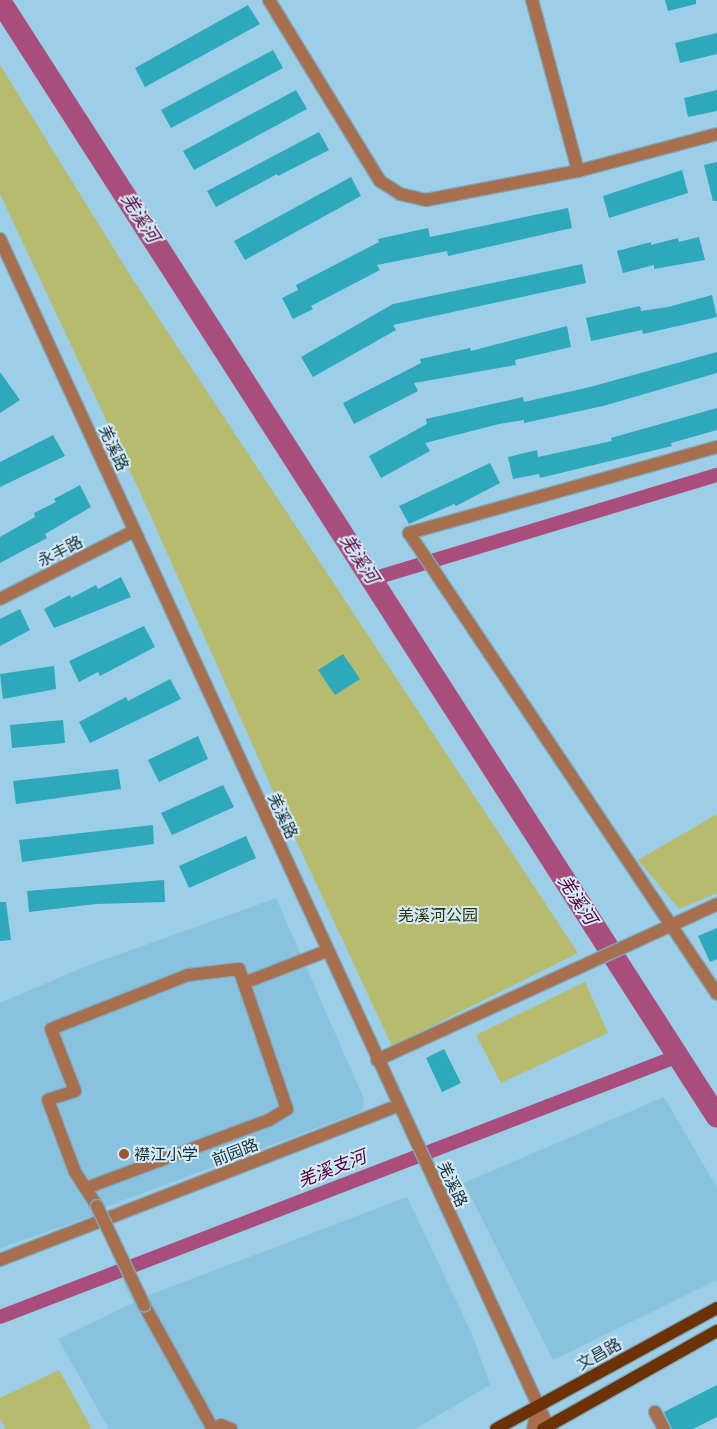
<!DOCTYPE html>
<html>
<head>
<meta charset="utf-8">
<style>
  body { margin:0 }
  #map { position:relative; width:717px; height:1429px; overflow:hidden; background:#9ccee7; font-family:"PT Sans","Noto Sans SC",sans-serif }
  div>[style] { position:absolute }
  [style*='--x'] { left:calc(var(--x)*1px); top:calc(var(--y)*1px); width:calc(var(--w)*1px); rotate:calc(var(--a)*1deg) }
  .built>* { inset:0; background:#88c2df }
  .green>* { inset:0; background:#b7bb6d }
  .canal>* { height:14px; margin:-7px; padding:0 7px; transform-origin:7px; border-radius:7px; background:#a94d7c }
  .river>* { height:22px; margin:-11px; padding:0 11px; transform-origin:11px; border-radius:11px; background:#a94d7c }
  .building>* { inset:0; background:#2ea8bb }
  .roads { filter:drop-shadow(1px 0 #7fabc0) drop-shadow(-1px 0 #7fabc0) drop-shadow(0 1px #7fabc0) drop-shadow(0 -1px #7fabc0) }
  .minor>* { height:12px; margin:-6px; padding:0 6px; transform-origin:6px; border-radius:6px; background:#a86f4e }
  .major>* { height:12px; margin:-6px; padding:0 6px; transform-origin:6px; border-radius:6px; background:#6c3205 }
  .bridges { filter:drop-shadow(1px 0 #7fabc0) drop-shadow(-1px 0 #7fabc0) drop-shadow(0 1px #7fabc0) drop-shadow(0 -1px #7fabc0) }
  .minor-bridge>* { height:12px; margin:-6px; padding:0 6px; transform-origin:6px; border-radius:6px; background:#a86f4e }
  .dots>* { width:14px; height:14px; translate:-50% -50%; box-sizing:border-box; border:2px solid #d2eaf7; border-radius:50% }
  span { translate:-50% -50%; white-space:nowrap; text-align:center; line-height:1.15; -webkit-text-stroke:4px #d2eaf7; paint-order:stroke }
  .street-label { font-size:16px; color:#1a2e38 }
  .park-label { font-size:16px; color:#323303 }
  .poi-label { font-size:16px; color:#1a2e38 }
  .left { translate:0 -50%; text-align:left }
  .water-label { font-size:18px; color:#5c0039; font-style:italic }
</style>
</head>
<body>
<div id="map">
  <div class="built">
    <i style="clip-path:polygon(276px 898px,364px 1099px,362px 1111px,103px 1208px,147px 1296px,407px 1197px,472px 1334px,490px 1385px,415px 1429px,109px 1429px,58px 1339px,133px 1303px,95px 1215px,0 1248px,0 1003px,84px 967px)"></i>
    <i style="clip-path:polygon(664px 1097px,717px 1188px,717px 1280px,553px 1360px,464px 1183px)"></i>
  </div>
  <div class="green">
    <i style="clip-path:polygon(0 65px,132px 278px,578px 953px,392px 1046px,273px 791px,139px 490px,0 194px)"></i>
    <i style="clip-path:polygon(717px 814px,717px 893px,679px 909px,638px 860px)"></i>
    <i style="clip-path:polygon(585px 982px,608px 1033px,501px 1083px,476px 1035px)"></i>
    <i style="clip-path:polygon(59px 1370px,92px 1429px,6px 1429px,0 1419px,0 1398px)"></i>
  </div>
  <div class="canal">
    <i style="--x:372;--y:579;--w:360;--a:-16.8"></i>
    <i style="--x:0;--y:1317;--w:727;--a:-21.05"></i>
  </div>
  <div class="river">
    <i style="--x:0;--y:1;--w:1326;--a:57.28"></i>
  </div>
  <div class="building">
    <i style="clip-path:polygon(665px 0,696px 0,696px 4px,668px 11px)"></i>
    <i style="clip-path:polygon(248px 5px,260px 24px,145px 87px,135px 68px)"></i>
    <i style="clip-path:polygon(717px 33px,717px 54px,680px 63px,675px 43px)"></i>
    <i style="clip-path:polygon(273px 50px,283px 68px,171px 128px,161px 110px)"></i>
    <i style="clip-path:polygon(296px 90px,307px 109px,194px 170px,183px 151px)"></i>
    <i style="clip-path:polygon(717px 90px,717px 111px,688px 117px,684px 98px)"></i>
    <i style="clip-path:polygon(319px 132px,329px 150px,278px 176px,277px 174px,216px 207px,207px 191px)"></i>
    <i style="clip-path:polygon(717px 162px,717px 201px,713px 201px,704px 165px)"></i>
    <i style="clip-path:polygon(682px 170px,688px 193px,609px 218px,603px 196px)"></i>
    <i style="clip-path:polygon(351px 177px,361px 196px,245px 260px,234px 241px)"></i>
    <i style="clip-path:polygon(568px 208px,572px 228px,448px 256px,447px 251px,377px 265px,380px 270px,311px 306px,313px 309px,293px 319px,282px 298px,298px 290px,296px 285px,379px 242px,378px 239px,428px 228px,430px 237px)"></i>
    <i style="clip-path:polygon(699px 237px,705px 260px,654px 269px,654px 265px,623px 273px,617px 251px,651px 242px,651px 245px,678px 238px,679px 242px)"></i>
    <i style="clip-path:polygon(582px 264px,586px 283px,393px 325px,396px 330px,313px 377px,301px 357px,393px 304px)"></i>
    <i style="clip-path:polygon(712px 295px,717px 317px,643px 334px,642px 330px,591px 341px,586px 318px,640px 306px,641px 311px,668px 307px)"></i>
    <i style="clip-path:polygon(567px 326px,571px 347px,515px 360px,516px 365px,414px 383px,418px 391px,354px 424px,343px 403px,421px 363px,420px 359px,470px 348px,471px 351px)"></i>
    <i style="clip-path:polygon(717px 352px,717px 373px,603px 406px,524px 423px,524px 420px,499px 424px,425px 443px,430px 451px,381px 478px,369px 456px,427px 424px,426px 419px,523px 397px,524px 402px,590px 387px)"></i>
    <i style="clip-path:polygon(0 372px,20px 400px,0 413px)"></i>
    <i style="clip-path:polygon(717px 408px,717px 430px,671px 443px,672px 446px,540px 478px,539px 474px,513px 479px,508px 457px,537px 450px,538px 457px,612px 441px,611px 438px)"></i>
    <i style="clip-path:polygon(53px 435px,65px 456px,0 487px,0 462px)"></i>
    <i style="clip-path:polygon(490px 463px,500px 483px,456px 506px,454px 504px,409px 524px,399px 506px)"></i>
    <i style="clip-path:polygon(80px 485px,91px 507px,45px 534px,47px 538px,0 563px,0 537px,35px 517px,34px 513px,56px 502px,54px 499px)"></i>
    <i style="clip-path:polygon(121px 577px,131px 597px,54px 628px,44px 609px,70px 595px,71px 598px,96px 585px,98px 589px)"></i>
    <i style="clip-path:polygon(20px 609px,30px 630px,0 646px,0 619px)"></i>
    <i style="clip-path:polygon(144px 626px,155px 647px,100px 676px,98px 672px,79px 682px,69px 661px)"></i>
    <i style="clip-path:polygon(343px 654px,360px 679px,335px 695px,318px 670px)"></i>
    <i style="clip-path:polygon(54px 666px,56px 689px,3px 699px,0 674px)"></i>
    <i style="clip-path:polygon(170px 679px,181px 699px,90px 743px,79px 722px,126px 697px,128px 701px)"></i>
    <i style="clip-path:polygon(63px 720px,65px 743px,12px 748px,10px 725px)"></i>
    <i style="clip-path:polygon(198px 736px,208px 759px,159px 782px,148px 760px)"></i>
    <i style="clip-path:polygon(118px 769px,121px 789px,16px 804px,13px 781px)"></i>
    <i style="clip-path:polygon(223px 785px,234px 807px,172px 835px,161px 813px)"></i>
    <i style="clip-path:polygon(153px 825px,154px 844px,22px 862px,19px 840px)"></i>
    <i style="clip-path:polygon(246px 836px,256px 858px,189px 888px,179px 866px)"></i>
    <i style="clip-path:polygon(164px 880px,165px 902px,96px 904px,29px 912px,27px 891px)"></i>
    <i style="clip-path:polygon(0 902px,6px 902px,11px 940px,0 941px)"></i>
    <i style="clip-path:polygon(717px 928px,717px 959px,710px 962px,698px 936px)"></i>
    <i style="clip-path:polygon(444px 1049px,461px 1083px,442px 1092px,426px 1058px)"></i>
    <i style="clip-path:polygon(717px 1385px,717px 1417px,693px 1429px,672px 1429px,664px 1412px)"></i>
  </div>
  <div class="roads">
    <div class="minor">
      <i style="--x:269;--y:0;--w:212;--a:58.5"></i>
      <i style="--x:380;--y:181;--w:24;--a:33"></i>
      <i style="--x:400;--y:194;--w:27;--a:13"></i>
      <i style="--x:426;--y:200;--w:155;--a:-10.8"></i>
      <i style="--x:578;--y:171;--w:144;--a:-14.9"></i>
      <i style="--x:532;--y:0;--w:177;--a:74.9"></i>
      <i style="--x:0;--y:239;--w:1311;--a:65.23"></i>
      <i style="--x:717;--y:447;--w:320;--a:164.4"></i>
      <i style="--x:409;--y:533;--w:554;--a:56.25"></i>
      <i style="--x:0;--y:599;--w:150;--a:-26.9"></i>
      <i style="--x:244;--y:983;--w:89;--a:-21.1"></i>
      <i style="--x:377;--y:1060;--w:374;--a:-24.6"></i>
      <i style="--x:86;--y:1188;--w:195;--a:-20.4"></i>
      <i style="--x:269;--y:1120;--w:21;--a:-31"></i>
      <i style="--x:287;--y:1109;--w:148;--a:-108.9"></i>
      <i style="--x:239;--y:969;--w:51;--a:173.3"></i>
      <i style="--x:188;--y:975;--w:147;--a:158.5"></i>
      <i style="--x:51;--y:1029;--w:66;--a:68.8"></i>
      <i style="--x:75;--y:1091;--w:28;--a:162"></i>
      <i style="--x:48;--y:1100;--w:77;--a:69.4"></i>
      <i style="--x:75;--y:1172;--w:40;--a:57.1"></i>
      <i style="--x:0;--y:1260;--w:427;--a:-21.2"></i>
      <i style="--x:144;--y:1305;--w:142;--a:60.9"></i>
      <i style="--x:655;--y:1412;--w:19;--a:62"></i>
      <i style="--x:214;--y:1429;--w:8;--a:-30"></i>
      <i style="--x:221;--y:1425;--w:11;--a:22"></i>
      <i style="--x:533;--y:1429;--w:24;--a:-78"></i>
    </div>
    <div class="major">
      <i style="--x:496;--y:1429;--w:252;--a:-28.7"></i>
      <i style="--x:543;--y:1429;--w:200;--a:-29.4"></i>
    </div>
  </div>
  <div class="bridges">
    <div class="minor-bridge">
      <i style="--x:97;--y:1206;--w:110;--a:64.6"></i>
    </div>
  </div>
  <div class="dots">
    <i style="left:124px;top:1154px;background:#9c562b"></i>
  </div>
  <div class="street-label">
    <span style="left:114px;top:448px;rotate:65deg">羌溪路</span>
    <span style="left:60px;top:551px;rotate:-27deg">永丰路</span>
    <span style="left:283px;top:816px;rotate:65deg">羌溪路</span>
    <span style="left:235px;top:1152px;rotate:-21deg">前园路</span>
    <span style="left:453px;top:1184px;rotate:65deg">羌溪路</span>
    <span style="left:599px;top:1354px;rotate:-29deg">文昌路</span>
  </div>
  <div class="park-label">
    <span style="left:438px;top:915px">羌溪河公园</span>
  </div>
  <div class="poi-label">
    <span class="left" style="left:134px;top:1154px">襟江小学</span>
  </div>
  <div class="water-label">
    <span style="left:140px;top:218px;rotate:57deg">羌溪河</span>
    <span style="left:359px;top:559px;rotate:57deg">羌溪河</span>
    <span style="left:577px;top:900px;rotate:57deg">羌溪河</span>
    <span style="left:332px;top:1169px;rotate:-21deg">羌溪支河</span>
  </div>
</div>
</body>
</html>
